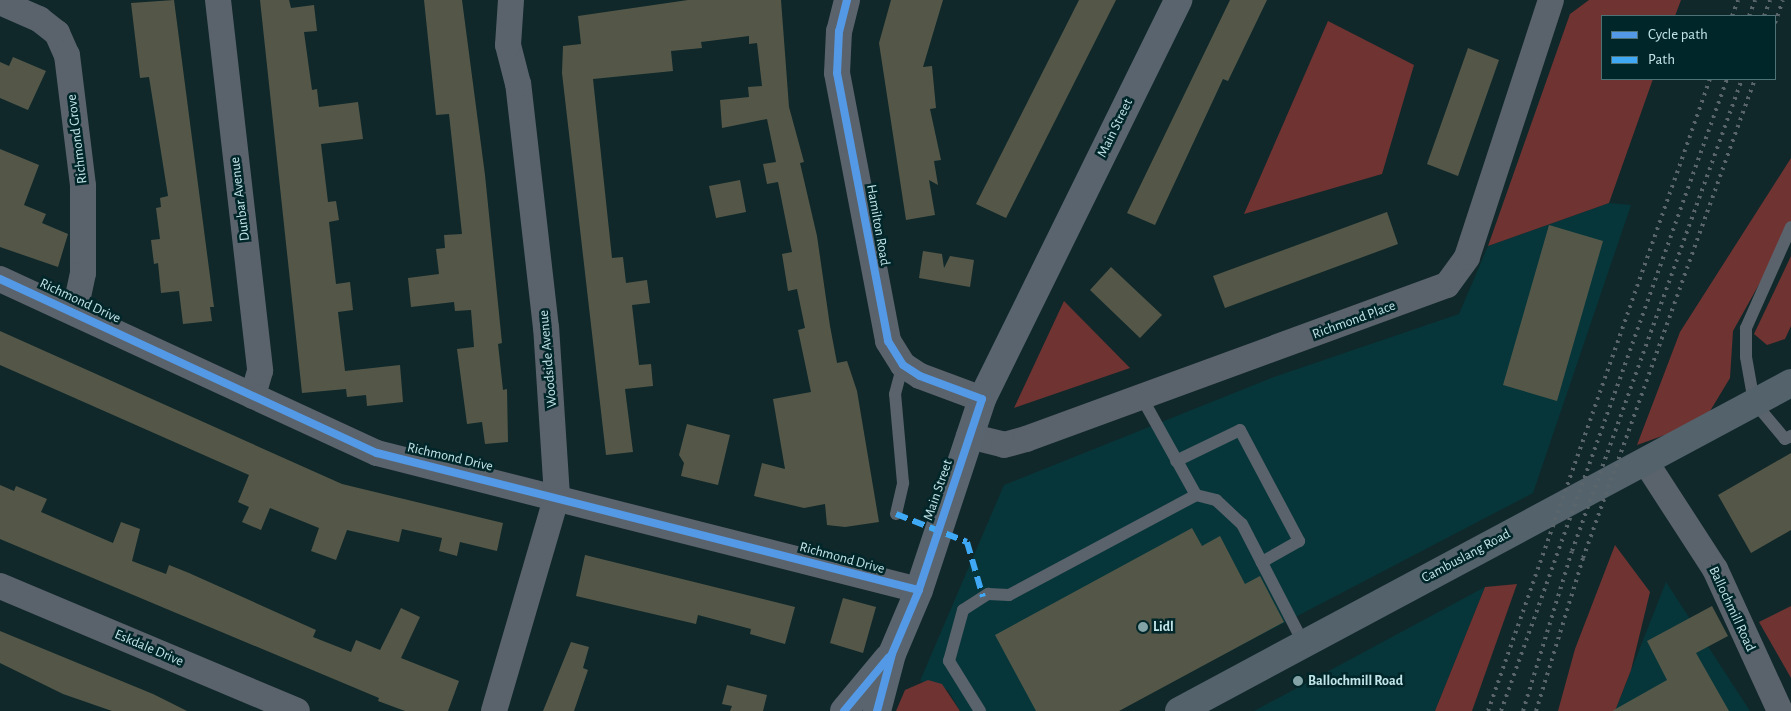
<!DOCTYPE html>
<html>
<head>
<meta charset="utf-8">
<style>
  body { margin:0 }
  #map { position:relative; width:1791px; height:711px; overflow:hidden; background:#10282a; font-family:"Alegreya Sans",sans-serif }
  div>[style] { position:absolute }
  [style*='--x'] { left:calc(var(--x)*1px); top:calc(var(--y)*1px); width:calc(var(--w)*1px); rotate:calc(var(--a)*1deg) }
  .built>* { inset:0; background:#06363a }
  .green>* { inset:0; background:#6f3331 }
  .building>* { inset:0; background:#545748 }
  .lane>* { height:12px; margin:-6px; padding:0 6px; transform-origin:6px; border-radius:6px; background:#5a626b }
  .street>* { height:26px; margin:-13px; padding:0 13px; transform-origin:13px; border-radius:13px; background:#5a626b }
  .secondary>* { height:28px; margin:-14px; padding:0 14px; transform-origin:14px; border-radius:14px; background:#59646e }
  .primary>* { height:28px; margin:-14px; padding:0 14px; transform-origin:14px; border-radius:14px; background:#54626c }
  .rail>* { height:4px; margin-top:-2px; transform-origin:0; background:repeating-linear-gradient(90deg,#59656b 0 2.5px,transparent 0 7.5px) }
  .quiet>* { height:6px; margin-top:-3px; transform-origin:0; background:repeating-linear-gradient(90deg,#3fa9f5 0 12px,transparent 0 18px) }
  .cycleway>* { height:8px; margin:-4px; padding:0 4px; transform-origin:4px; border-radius:4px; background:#5399e6 }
  .dots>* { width:14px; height:14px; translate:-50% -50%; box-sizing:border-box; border:2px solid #00262a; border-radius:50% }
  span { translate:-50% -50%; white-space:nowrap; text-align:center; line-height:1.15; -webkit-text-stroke:5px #00262a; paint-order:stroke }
  .street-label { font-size:14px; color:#c2e5e9 }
  .poi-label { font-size:14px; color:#c2e5e9; font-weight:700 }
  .left { translate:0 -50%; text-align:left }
  .legend { position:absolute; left:1601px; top:15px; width:175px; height:65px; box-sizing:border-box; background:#00262a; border:1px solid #4e7276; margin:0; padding:6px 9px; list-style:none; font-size:15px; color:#c2e5e9 }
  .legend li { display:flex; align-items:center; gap:10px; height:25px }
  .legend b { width:25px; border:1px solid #4e7276 }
</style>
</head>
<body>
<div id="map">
  <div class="built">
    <i style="clip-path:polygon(1609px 203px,1631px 205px,1533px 493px,1115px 711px,960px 711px,948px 690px,920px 681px,1004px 485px,1274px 377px,1459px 314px,1488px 246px)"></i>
    <i style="clip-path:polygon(1666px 582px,1750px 711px,1615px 711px)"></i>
    <i style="clip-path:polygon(1485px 587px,1435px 711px,1254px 711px)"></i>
  </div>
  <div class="green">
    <i style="clip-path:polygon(1589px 0,1681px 0,1675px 16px,1602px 16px,1602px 79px,1653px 79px,1609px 203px,1488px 246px,1570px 14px)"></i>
    <i style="clip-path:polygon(1328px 21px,1414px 65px,1382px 174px,1244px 214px)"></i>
    <i style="clip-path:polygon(1791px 158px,1791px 227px,1733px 331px,1730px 378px,1704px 421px,1637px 445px,1680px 332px)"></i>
    <i style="clip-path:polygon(1791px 256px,1791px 326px,1785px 339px,1767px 345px,1754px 334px)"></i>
    <i style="clip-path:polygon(1064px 301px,1130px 368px,1014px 408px)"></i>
    <i style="clip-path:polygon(1615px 545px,1650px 592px,1631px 670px,1615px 711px,1558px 711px,1575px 649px)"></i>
    <i style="clip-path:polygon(1517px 584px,1472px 711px,1435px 711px,1485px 587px)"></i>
    <i style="clip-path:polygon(1791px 606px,1791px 678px,1759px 622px)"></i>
    <i style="clip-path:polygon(928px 680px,942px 684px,960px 711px,896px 711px,905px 690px)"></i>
  </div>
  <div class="building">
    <i style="clip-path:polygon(174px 0,214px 307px,210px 307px,212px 321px,183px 324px,179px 291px,161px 293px,158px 263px,154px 264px,151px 240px,160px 239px,156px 208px,161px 207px,160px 198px,168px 196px,149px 77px,140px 78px,131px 3px)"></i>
    <i style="clip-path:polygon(260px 0,289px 0,291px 8px,314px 5px,317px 31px,304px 32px,312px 90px,317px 89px,319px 107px,358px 102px,363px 139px,321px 144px,328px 202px,336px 201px,339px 220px,329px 222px,336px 284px,350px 282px,353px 310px,338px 312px,345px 371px,400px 365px,403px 402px,367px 406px,366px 395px,347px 397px,346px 389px,302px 393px)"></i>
    <i style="clip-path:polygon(424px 0,462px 0,485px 175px,502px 343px,498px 344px,500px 362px,503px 390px,507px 389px,508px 442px,485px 444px,482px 422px,467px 424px,457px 349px,474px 347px,471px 310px,455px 311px,454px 302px,411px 307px,408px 278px,439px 274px,436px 249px,445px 248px,444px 235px,462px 234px,449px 114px,436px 115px)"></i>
    <i style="clip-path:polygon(688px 0,781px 0,789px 107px,804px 162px,800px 163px,817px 236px,830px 326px,837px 363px,847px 361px,857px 391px,879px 522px,845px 527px,827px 525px,825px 504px,804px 508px,754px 496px,762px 463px,785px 469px,773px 399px,811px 392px,798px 330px,805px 328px,797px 289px,788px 291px,782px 254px,792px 252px,778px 182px,767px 184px,763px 164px,776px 162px,767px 119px,722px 128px,720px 100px,749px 97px,748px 87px,762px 86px,757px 43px,749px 44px,749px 36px,701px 42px,702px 48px,671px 51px,673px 71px,593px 79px,612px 258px,623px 257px,626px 283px,647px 280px,650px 303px,632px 305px,639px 365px,651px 364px,653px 386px,625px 389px,633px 452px,606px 455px,562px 73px,563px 46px,581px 44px,578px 16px)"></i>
    <i style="clip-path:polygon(891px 0,943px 0,923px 67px,932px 66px,936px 108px,930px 109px,941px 160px,934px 161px,938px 185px,929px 180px,935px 215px,906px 220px,879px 43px)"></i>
    <i style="clip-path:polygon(1079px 0,1116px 0,1006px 218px,976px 204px)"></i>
    <i style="clip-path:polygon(1230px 0,1267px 0,1228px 81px,1223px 79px,1155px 225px,1127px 213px)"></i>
    <i style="clip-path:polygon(1468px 48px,1499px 60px,1458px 176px,1427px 164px)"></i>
    <i style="clip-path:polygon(13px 57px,46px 71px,28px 110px,0 98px,0 62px,9px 66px)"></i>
    <i style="clip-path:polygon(0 149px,39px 165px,24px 205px,46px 214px,42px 223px,68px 234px,58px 267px,0 247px)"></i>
    <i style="clip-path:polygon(740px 180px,746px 212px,716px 218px,709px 186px)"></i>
    <i style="clip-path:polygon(1387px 212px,1398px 244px,1225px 308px,1213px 276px)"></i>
    <i style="clip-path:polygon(1549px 225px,1603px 241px,1557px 401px,1503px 385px)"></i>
    <i style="clip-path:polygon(923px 251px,942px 254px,944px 268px,950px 256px,974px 260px,970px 287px,919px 278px)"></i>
    <i style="clip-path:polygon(1111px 267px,1162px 315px,1140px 338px,1090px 290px)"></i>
    <i style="clip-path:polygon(0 331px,342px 484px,503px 523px,497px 551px,460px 542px,457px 556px,439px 551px,442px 538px,402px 529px,399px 542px,347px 530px,336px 560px,311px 551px,319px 528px,270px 508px,261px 530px,242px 522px,249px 507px,238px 502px,249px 475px,0 365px)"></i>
    <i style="clip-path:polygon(687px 424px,730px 435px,718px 485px,681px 476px,684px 463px,679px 455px)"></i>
    <i style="clip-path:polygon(1791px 453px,1791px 530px,1751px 553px,1718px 495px)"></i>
    <i style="clip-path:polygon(0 485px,14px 491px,16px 486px,47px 499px,41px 512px,113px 543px,121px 522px,140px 529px,132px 561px,166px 574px,169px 565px,189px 573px,316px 630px,313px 637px,351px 652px,356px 640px,380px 650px,401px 608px,420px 617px,401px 658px,459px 681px,448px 711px,405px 711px,378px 701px,379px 698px,0 539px)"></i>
    <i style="clip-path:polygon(1192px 528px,1202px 546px,1220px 536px,1245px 584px,1260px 576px,1284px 622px,1119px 711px,1036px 711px,995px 635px)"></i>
    <i style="clip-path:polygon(585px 555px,795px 607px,785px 644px,750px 634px,751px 629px,698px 615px,696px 624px,576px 596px)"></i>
    <i style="clip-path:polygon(843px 598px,876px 607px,863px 653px,830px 643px)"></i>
    <i style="clip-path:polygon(1712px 606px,1728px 636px,1696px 653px,1729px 711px,1612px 711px,1667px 680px,1647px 641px)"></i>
    <i style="clip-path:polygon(0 631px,153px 694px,187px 711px,112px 711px,63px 694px,0 663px)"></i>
    <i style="clip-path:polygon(571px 642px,589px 647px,583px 668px,588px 670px,574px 711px,543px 711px)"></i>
    <i style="clip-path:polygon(727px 685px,767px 695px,763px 711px,730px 711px,732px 706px,722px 704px)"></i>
  </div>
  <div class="lane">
    <i style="--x:1791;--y:227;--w:111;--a:114"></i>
    <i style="--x:1746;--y:328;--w:29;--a:90"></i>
    <i style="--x:1746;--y:357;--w:46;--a:79.9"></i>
    <i style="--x:1754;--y:402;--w:48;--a:50"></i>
    <i style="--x:1785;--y:439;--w:7;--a:-27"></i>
    <i style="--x:1142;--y:398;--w:111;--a:60.9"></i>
    <i style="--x:1176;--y:461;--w:71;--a:-25.8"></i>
    <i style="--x:1240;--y:430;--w:126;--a:62"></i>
    <i style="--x:1299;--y:541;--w:43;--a:150.4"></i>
    <i style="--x:896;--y:514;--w:32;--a:-77"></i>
    <i style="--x:903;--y:483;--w:89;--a:-95.1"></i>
    <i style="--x:895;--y:394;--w:30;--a:-75"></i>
    <i style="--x:980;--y:711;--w:59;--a:-121.8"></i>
    <i style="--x:949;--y:661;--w:53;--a:-74.6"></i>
    <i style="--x:963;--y:610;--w:30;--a:-33"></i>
    <i style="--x:988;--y:594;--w:21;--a:3"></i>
    <i style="--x:1009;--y:595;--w:212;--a:-28.1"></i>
    <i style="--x:1196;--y:495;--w:21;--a:14"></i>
    <i style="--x:1216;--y:500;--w:35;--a:43"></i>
    <i style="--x:1242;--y:524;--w:135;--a:62.7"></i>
  </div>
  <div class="street">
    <i style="--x:218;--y:0;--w:373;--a:83.5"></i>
    <i style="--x:260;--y:371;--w:26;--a:106"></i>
    <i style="--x:847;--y:0;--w:32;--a:104"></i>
    <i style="--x:839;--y:31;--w:42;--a:92.7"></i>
    <i style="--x:837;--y:73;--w:273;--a:79.2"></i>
    <i style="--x:888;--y:341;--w:28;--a:58"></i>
    <i style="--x:903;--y:365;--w:20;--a:33"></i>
    <i style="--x:920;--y:376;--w:66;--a:20.4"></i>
    <i style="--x:0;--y:2;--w:43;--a:23.6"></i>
    <i style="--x:39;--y:19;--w:23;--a:38"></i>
    <i style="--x:57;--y:33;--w:24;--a:66"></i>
    <i style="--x:67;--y:55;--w:132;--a:83"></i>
    <i style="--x:83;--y:186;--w:87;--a:90"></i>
    <i style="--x:83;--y:273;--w:40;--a:102"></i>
    <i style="--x:0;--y:279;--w:415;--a:24.8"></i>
    <i style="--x:377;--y:453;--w:559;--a:14.19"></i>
    <i style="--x:969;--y:436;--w:36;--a:14"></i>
    <i style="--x:1004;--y:445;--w:23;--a:-15"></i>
    <i style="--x:1026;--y:439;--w:448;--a:-20.1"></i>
    <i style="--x:1447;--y:285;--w:34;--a:-54"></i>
    <i style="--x:1467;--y:257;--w:270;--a:-71.9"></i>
    <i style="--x:1645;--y:461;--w:129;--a:57.1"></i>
    <i style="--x:1715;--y:569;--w:156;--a:65.4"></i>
    <i style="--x:0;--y:586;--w:322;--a:22.8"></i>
    <i style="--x:494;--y:711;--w:224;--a:-73.7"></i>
    <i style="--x:557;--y:496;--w:168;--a:-93.7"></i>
    <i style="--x:546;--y:328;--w:246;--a:-96.5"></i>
    <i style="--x:518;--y:84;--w:40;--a:-104.4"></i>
    <i style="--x:508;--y:45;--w:45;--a:-86.2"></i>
  </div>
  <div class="secondary">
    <i style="--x:844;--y:711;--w:69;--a:-50.3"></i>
    <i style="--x:877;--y:711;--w:59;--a:-75.3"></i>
    <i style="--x:892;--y:654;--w:69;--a:-67.1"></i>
    <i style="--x:919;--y:590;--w:201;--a:-71.7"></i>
    <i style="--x:982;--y:399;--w:445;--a:-63.8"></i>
  </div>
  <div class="primary">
    <i style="--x:1179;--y:711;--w:694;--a:-28.19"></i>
  </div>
  <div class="rail">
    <i style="--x:1732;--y:16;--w:17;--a:-69"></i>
    <i style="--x:1749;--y:16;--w:17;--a:-69"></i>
    <i style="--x:1764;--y:16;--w:17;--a:-69"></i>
    <i style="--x:1775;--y:23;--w:24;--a:-71"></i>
    <i style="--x:1488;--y:711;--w:670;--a:-70.65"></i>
    <i style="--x:1501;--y:711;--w:671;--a:-70.32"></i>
    <i style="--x:1523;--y:711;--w:167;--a:-73"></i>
    <i style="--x:1572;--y:551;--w:502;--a:-70.19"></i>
    <i style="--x:1536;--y:711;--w:160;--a:-72.9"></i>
    <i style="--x:1583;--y:558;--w:509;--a:-70.25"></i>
  </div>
  <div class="quiet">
    <i style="--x:896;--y:514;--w:76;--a:21.5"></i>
    <i style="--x:967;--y:542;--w:57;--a:73.8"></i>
  </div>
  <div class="cycleway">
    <i style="--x:847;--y:0;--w:32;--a:104"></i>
    <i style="--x:839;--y:31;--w:42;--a:92.7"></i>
    <i style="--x:837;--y:73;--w:273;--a:79.2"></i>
    <i style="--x:888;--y:341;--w:28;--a:58"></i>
    <i style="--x:903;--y:365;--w:20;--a:33"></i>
    <i style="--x:920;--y:376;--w:66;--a:20.4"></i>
    <i style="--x:982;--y:399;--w:201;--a:108.3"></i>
    <i style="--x:919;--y:590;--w:69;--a:112.9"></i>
    <i style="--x:892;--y:654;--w:59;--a:104.7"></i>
    <i style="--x:0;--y:279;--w:415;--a:24.8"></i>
    <i style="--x:377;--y:453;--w:559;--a:14.19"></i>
    <i style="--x:844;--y:711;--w:70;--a:-50.2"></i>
  </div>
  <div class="dots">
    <i style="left:1143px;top:627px;background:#84a3a6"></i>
    <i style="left:1298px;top:681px;background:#84a3a6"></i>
  </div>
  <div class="street-label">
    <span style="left:1115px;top:128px;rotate:-64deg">Main Street</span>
    <span style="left:77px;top:139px;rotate:-97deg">Richmond Grove</span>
    <span style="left:240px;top:199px;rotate:-97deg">Dunbar Avenue</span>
    <span style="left:878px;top:225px;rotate:80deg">Hamilton Road</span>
    <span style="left:80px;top:301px;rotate:25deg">Richmond Drive</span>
    <span style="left:1354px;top:320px;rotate:-20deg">Richmond Place</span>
    <span style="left:548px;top:359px;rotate:-95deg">Woodside Avenue</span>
    <span style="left:450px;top:457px;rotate:13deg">Richmond Drive</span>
    <span style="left:938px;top:490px;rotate:-71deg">Main Street</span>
    <span style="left:1466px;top:556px;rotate:-28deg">Cambuslang Road</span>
    <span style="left:842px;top:558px;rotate:15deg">Richmond Drive</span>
    <span style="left:1732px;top:609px;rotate:65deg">Ballochmill Road</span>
    <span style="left:149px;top:648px;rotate:23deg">Eskdale Drive</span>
  </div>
  <div class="poi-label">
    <span class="left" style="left:1153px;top:627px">Lidl</span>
    <span class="left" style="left:1308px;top:681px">Ballochmill Road</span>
  </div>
  <ul class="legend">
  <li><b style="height:6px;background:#5399e6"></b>Cycle path</li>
  <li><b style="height:6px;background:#3fa9f5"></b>Path</li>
  </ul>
</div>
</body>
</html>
